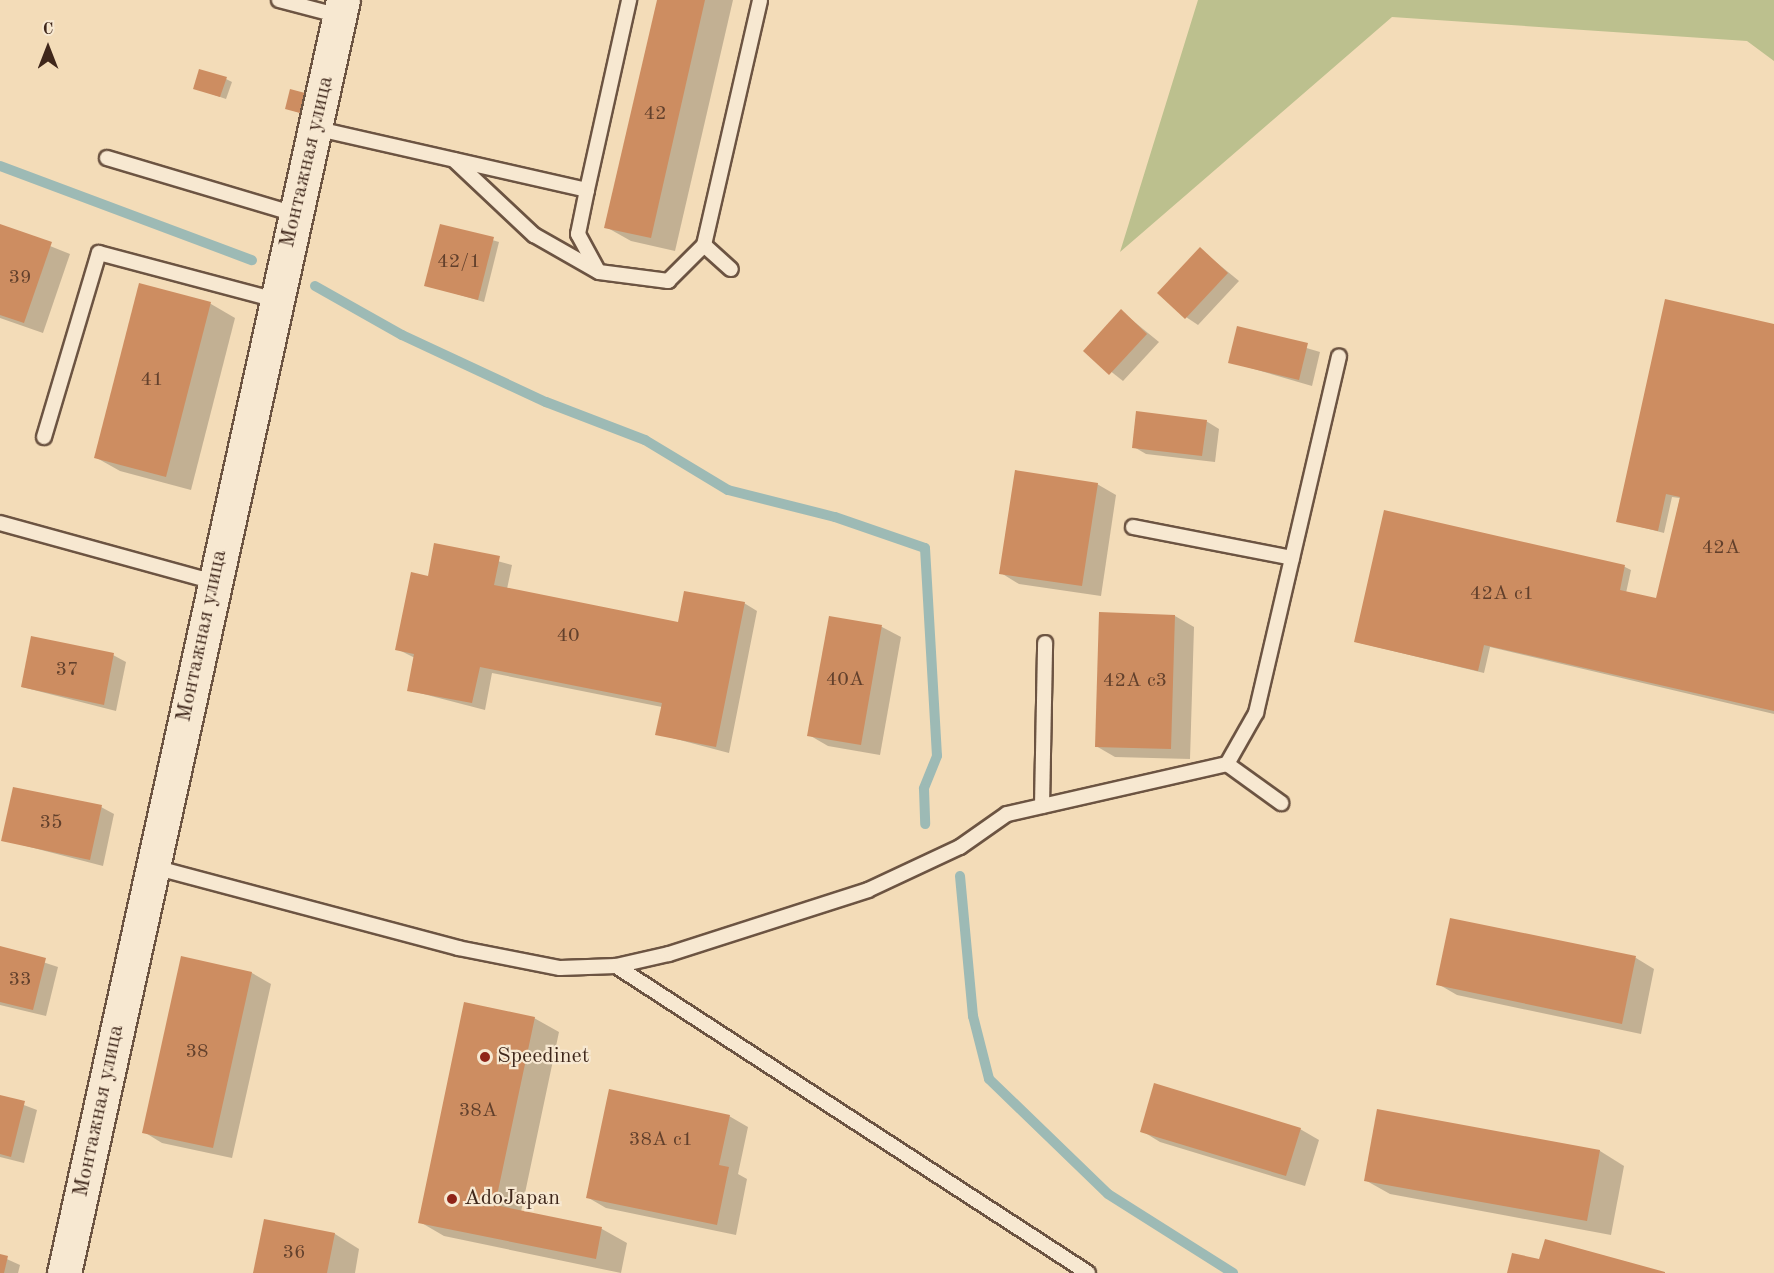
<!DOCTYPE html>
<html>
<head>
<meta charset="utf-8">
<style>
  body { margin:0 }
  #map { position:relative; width:1774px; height:1273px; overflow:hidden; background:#f3dcb8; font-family:"Old Standard TT",serif }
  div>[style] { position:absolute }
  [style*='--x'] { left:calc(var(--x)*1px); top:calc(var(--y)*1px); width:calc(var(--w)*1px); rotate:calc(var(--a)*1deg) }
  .green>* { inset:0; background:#bcc08e }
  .shadow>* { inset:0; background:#0003 }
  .stream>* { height:10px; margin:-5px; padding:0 5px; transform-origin:5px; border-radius:5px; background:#9dbab5 }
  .building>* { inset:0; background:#cd8d61 }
  .roads { filter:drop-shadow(2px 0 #6c5442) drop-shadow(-2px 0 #6c5442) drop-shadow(0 2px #6c5442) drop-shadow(0 -2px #6c5442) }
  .lane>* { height:14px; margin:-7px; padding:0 7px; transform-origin:7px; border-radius:7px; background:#f7e8d1 }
  .secondary>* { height:33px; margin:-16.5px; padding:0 16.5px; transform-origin:16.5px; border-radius:16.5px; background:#f7e8d1 }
  .dots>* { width:16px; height:16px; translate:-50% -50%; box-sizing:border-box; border:3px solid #f7e8d1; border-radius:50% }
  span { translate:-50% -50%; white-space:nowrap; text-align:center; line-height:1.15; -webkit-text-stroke:4.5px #f7e8d1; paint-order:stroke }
  .number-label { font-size:20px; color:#62402c }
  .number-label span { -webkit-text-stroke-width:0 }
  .street-label { font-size:22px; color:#3f271b }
  .poi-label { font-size:22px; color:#3f271b }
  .left { translate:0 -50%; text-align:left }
  .north { position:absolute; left:18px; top:18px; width:60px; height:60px; -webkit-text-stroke:4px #f7e8d1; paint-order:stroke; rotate:0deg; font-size:16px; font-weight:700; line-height:24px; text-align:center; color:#3f271b }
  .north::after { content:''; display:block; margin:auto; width:21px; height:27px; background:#3f271b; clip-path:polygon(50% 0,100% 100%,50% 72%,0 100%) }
</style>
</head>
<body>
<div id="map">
  <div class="green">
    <i style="clip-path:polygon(1198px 0,1774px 0,1774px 61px,1747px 41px,1392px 17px,1120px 252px)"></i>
  </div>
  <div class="shadow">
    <i style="clip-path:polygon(658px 0,733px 0,675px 251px,631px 241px,606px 227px)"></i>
    <i style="clip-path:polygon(226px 79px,232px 82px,226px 99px,194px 88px)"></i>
    <i style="clip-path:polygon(304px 95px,310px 98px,306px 115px,286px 108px)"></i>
    <i style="clip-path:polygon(441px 225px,499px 242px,484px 302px,426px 285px)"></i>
    <i style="clip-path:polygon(0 226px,70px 254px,43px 333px,0 318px)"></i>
    <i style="clip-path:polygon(1200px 249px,1239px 281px,1198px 325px,1186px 317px)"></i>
    <i style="clip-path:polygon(140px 285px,211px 304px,235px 318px,191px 490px,120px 471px,95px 457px)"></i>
    <i style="clip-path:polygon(1121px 311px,1159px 342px,1123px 381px,1085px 351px)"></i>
    <i style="clip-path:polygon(1774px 325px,1774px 714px,1490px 647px,1484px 673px,1356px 642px,1385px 512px,1625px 567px,1631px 570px,1626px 593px,1658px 600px,1680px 498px,1672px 497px,1664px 533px,1618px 521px)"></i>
    <i style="clip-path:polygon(1238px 328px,1320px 352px,1312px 386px,1230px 362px)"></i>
    <i style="clip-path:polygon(1206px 421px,1219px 429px,1215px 462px,1146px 454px,1134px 447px)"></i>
    <i style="clip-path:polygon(1097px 484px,1116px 495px,1101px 596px,1019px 584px,1001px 573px)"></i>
    <i style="clip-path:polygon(436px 544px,512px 565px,507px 589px,679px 623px,744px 603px,757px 611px,729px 753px,657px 734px,662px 707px,492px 673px,485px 710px,408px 690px,415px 658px,397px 649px,429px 577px)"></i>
    <i style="clip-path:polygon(1175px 616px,1194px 627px,1190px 759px,1115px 757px,1096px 746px)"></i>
    <i style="clip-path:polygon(830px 618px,882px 627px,901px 637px,880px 755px,828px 746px,809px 735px)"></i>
    <i style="clip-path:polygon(113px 655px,126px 662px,116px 711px,22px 687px)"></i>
    <i style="clip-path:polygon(101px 807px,114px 814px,103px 866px,3px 840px)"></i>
    <i style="clip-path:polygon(0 948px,58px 967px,46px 1016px,0 1005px)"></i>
    <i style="clip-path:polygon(182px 958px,252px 973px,271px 984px,232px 1158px,162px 1143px,144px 1132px)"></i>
    <i style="clip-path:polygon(1636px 958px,1654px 969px,1641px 1034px,1457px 995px,1438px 984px)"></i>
    <i style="clip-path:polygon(534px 1018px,559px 1032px,521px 1212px,602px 1229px,627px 1243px,621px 1273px,444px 1236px,420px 1222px)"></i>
    <i style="clip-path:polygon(0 1096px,37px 1110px,24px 1163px,0 1157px)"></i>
    <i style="clip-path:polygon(1378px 1111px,1600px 1151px,1624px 1166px,1611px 1235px,1390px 1194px,1365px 1180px)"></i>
    <i style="clip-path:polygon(729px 1116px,748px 1127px,738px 1174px,747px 1179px,736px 1235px,606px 1208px,587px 1197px)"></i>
    <i style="clip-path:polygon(1300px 1129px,1319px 1140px,1305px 1186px,1160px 1142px,1142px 1131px)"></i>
    <i style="clip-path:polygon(265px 1220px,335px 1234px,359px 1249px,355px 1273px,254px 1273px)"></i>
    <i style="clip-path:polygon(0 1256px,20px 1265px,18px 1273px,0 1273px)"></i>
  </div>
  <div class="stream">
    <i style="--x:0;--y:166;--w:269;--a:20.5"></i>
    <i style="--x:315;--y:286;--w:100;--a:29.4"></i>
    <i style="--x:402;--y:335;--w:159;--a:25"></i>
    <i style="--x:546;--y:402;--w:106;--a:21"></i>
    <i style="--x:645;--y:440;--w:97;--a:31.1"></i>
    <i style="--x:728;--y:490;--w:110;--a:14.2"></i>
    <i style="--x:835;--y:517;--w:95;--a:19"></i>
    <i style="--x:925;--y:548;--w:208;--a:86.7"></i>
    <i style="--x:937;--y:756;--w:35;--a:112"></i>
    <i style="--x:924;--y:789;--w:35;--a:88"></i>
    <i style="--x:960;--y:876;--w:141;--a:84.7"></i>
    <i style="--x:973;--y:1016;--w:65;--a:75.7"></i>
    <i style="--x:989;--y:1079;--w:165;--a:44"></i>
    <i style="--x:1108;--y:1194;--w:148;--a:32.3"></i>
  </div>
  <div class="building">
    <i style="clip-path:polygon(657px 0,705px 0,651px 238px,604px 228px)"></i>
    <i style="clip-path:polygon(199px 69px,227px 77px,220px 97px,193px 89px)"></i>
    <i style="clip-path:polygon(290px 89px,305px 93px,300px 113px,285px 109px)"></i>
    <i style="clip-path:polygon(0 224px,52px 242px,24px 323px,0 315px)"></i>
    <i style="clip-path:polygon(440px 224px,494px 237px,478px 300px,424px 286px)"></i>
    <i style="clip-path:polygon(1200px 247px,1228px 273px,1185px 319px,1157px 293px)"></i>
    <i style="clip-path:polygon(139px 283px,211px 302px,166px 477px,94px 458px)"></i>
    <i style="clip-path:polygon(1665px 299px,1774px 324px,1774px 711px,1484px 645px,1478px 671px,1354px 642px,1384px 510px,1625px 565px,1620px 590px,1656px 598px,1680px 497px,1666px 494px,1658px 531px,1616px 522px)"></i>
    <i style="clip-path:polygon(1121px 309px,1147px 334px,1109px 375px,1083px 351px)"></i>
    <i style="clip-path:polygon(1237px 326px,1308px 343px,1299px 380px,1228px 363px)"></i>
    <i style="clip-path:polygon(1136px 411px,1207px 420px,1202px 456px,1132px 448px)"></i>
    <i style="clip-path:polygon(1015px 470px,1098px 483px,1082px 586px,999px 574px)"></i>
    <i style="clip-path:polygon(434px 543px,500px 556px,494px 585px,678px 622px,684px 591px,745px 602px,716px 747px,655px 735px,662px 703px,480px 667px,472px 703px,407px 691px,414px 654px,395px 650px,411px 572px,428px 576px)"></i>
    <i style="clip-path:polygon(1099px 612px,1175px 615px,1171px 749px,1095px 747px)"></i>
    <i style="clip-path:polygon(829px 616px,882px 625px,861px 745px,807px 736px)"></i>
    <i style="clip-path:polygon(31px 636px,114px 653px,104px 705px,21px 687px)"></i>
    <i style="clip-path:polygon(13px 787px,102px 805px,90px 860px,1px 841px)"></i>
    <i style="clip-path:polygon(1450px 918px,1636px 956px,1622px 1024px,1436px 985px)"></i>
    <i style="clip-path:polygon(0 946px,46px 958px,33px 1010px,0 1002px)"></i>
    <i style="clip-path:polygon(181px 956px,252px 972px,213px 1148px,142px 1133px)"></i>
    <i style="clip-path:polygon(464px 1002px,535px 1017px,495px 1205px,602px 1227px,596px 1259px,418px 1223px)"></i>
    <i style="clip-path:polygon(1154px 1083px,1301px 1128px,1286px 1176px,1140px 1132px)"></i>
    <i style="clip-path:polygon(609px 1089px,730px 1115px,719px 1165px,729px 1167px,717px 1225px,586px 1198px)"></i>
    <i style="clip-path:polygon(0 1095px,25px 1101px,11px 1157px,0 1154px)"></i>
    <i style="clip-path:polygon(1377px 1109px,1600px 1150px,1587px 1221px,1364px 1181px)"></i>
    <i style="clip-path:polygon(264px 1219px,335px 1233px,327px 1273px,253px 1273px)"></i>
    <i style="clip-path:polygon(1545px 1239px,1665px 1272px,1665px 1273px,1507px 1273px,1512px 1253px,1539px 1259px)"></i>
    <i style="clip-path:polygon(0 1254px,8px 1256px,4px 1273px,0 1273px)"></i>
  </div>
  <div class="roads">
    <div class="lane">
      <i style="--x:279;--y:0;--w:63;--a:14.7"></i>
      <i style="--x:314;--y:128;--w:280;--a:12.8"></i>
      <i style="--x:587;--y:190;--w:195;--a:-77.5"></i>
      <i style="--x:107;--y:158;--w:196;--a:16.6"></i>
      <i style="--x:454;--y:160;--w:110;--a:43.2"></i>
      <i style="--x:534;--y:235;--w:75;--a:29.6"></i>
      <i style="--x:599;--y:272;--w:70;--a:7.4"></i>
      <i style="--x:668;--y:281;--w:51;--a:-45"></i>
      <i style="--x:704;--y:245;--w:251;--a:-77.1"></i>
      <i style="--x:587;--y:190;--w:45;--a:101.6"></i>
      <i style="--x:578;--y:234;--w:42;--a:61.6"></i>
      <i style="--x:704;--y:245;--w:36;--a:42"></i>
      <i style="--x:44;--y:437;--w:192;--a:-73.4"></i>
      <i style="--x:99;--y:253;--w:183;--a:14.9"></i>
      <i style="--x:0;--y:523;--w:222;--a:15.4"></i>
      <i style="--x:1133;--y:527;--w:162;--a:11"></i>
      <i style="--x:1227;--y:764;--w:67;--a:35.8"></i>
      <i style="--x:1042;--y:806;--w:163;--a:-88.9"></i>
      <i style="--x:154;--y:867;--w:315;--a:14.9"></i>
      <i style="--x:458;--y:948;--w:104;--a:11.1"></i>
      <i style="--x:560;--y:968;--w:56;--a:-2"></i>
      <i style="--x:616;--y:966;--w:54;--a:-12.8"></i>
      <i style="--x:669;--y:954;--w:209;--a:-17.8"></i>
      <i style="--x:868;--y:890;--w:102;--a:-25.1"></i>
      <i style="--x:960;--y:847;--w:57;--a:-35.1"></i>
      <i style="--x:1007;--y:814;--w:226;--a:-12.8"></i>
      <i style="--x:1227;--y:764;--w:59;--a:-60.4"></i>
      <i style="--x:1256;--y:713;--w:366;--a:-76.9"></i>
      <i style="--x:616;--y:966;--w:563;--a:33.04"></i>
    </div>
    <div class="secondary">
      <i style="--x:64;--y:1273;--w:1303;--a:-77.64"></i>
    </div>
  </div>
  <div class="dots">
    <i style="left:485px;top:1057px;background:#8f2418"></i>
    <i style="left:452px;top:1199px;background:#8f2418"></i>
  </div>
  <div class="number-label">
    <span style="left:655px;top:114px">42</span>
    <span style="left:459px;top:262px">42/1</span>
    <span style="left:20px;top:278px">39</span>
    <span style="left:152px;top:380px">41</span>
    <span style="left:1721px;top:548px">42А</span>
    <span style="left:1502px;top:594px">42А с1</span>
    <span style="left:568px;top:636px">40</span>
    <span style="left:67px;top:670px">37</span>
    <span style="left:845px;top:680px">40А</span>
    <span style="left:1135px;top:681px">42А с3</span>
    <span style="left:51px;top:823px">35</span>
    <span style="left:20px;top:980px">33</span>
    <span style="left:197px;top:1052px">38</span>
    <span style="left:478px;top:1111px">38А</span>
    <span style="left:661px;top:1140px">38А с1</span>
    <span style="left:294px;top:1253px">36</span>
  </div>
  <div class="street-label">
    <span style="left:307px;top:162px;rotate:-77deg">Монтажная улица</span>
    <span style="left:202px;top:636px;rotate:-78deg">Монтажная улица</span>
    <span style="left:99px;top:1111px;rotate:-78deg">Монтажная улица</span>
  </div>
  <div class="poi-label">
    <span class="left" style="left:497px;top:1057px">Speedinet</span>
    <span class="left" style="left:464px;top:1199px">AdoJapan</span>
  </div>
  <div class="north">С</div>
</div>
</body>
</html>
